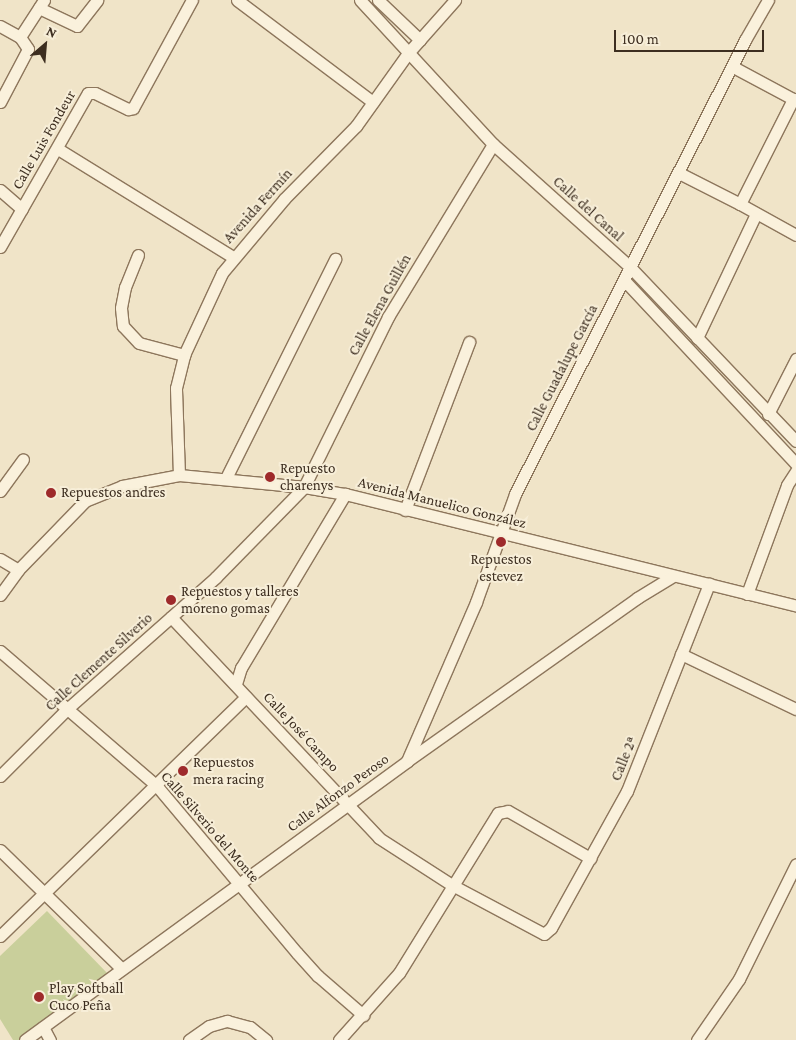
<!DOCTYPE html>
<html>
<head>
<meta charset="utf-8">
<style>
  body { margin:0 }
  #map { position:relative; width:796px; height:1040px; overflow:hidden; background:#f0e4c8; font-family:"Crimson Pro",serif }
  div>[style] { position:absolute }
  [style*='--x'] { left:calc(var(--x)*1px); top:calc(var(--y)*1px); width:calc(var(--w)*1px); rotate:calc(var(--a)*1deg) }
  .green>* { inset:0; background:#c9cf9b }
  .roads { filter:drop-shadow(1px 0 #8d765c) drop-shadow(-1px 0 #8d765c) drop-shadow(0 1px #8d765c) drop-shadow(0 -1px #8d765c) }
  .minor>* { height:11px; margin:-5.5px; padding:0 5.5px; transform-origin:5.5px; border-radius:5.5px; background:#faf1dc }
  .dots>* { width:14px; height:14px; translate:-50% -50%; box-sizing:border-box; border:2px solid #f7eed8; border-radius:50% }
  span { translate:-50% -50%; white-space:nowrap; text-align:center; line-height:1.15; -webkit-text-stroke:4px #f7eed8; paint-order:stroke }
  .street-label { font-size:15px; color:#3d2e20 }
  .poi-label { font-size:15px; color:#3d2e20 }
  .left { translate:0 -50%; text-align:left }
  .north { position:absolute; left:20px; top:20px; width:50px; height:50px; -webkit-text-stroke:4px #f7eed8; paint-order:stroke; rotate:27deg; font-size:14px; font-weight:700; line-height:20px; text-align:center; color:#3d2e20 }
  .north::after { content:''; display:block; margin:auto; width:18px; height:22px; background:#3d2e20; clip-path:polygon(50% 0,100% 100%,50% 72%,0 100%) }
  .scale { position:absolute; left:614px; top:30px; width:150px; height:22px; box-sizing:border-box; border:2px solid #3d2e20; border-top:0; padding-left:6px; font-size:15px; line-height:18px; white-space:nowrap; color:#3d2e20; -webkit-text-stroke:4px #f7eed8; paint-order:stroke }
</style>
</head>
<body>
<div id="map">
  <div class="green">
    <i style="clip-path:polygon(47px 911px,108px 974px,19px 1040px,13px 1040px,0 1019px,0 956px)"></i>
  </div>
  <div class="roads">
    <div class="minor">
      <i style="--x:237;--y:0;--w:170;--a:36.9"></i>
      <i style="--x:360;--y:0;--w:196;--a:47.3"></i>
      <i style="--x:493;--y:144;--w:186;--a:41.9"></i>
      <i style="--x:631;--y:268;--w:239;--a:46.4"></i>
      <i style="--x:378;--y:0;--w:58;--a:43.6"></i>
      <i style="--x:39;--y:8;--w:42;--a:25.3"></i>
      <i style="--x:77;--y:26;--w:33;--a:-52"></i>
      <i style="--x:0;--y:26;--w:23;--a:29"></i>
      <i style="--x:20;--y:37;--w:14;--a:56"></i>
      <i style="--x:28;--y:49;--w:60;--a:117.8"></i>
      <i style="--x:20;--y:37;--w:44;--a:-57"></i>
      <i style="--x:58;--y:149;--w:206;--a:31.7"></i>
      <i style="--x:679;--y:173;--w:68;--a:26.9"></i>
      <i style="--x:740;--y:204;--w:118;--a:-63.2"></i>
      <i style="--x:793;--y:99;--w:68;--a:-151.9"></i>
      <i style="--x:0;--y:190;--w:29;--a:41"></i>
      <i style="--x:740;--y:204;--w:64;--a:29"></i>
      <i style="--x:0;--y:247;--w:177;--a:-60.3"></i>
      <i style="--x:88;--y:93;--w:7;--a:0"></i>
      <i style="--x:95;--y:93;--w:37;--a:26"></i>
      <i style="--x:128;--y:109;--w:5;--a:-11"></i>
      <i style="--x:133;--y:108;--w:123;--a:-61.4"></i>
      <i style="--x:138;--y:255;--w:35;--a:112"></i>
      <i style="--x:125;--y:287;--w:21;--a:101"></i>
      <i style="--x:121;--y:308;--w:18;--a:84"></i>
      <i style="--x:123;--y:326;--w:23;--a:47"></i>
      <i style="--x:139;--y:343;--w:47;--a:14.9"></i>
      <i style="--x:624;--y:280;--w:252;--a:46.9"></i>
      <i style="--x:697;--y:338;--w:137;--a:-64.6"></i>
      <i style="--x:768;--y:414;--w:62;--a:-63"></i>
      <i style="--x:179;--y:475;--w:87;--a:-92"></i>
      <i style="--x:176;--y:388;--w:34;--a:-76"></i>
      <i style="--x:184;--y:355;--w:90;--a:-65.1"></i>
      <i style="--x:222;--y:273;--w:97;--a:-50"></i>
      <i style="--x:284;--y:199;--w:103;--a:-45.4"></i>
      <i style="--x:356;--y:126;--w:90;--a:-54.5"></i>
      <i style="--x:408;--y:53;--w:71;--a:-48.4"></i>
      <i style="--x:226;--y:478;--w:245;--a:-63.5"></i>
      <i style="--x:0;--y:491;--w:39;--a:-54"></i>
      <i style="--x:405;--y:510;--w:180;--a:-69.1"></i>
      <i style="--x:0;--y:559;--w:21;--a:31"></i>
      <i style="--x:747;--y:594;--w:116;--a:-69.8"></i>
      <i style="--x:787;--y:485;--w:17;--a:-57"></i>
      <i style="--x:0;--y:595;--w:31;--a:-54"></i>
      <i style="--x:18;--y:570;--w:96;--a:-45.8"></i>
      <i style="--x:85;--y:501;--w:40;--a:-22"></i>
      <i style="--x:122;--y:486;--w:58;--a:-10.9"></i>
      <i style="--x:179;--y:475;--w:126;--a:5.5"></i>
      <i style="--x:304;--y:487;--w:42;--a:9.7"></i>
      <i style="--x:345;--y:494;--w:465;--a:13.9"></i>
      <i style="--x:171;--y:617;--w:303;--a:46.7"></i>
      <i style="--x:379;--y:838;--w:87;--a:32.8"></i>
      <i style="--x:452;--y:885;--w:104;--a:28"></i>
      <i style="--x:544;--y:934;--w:9;--a:-41"></i>
      <i style="--x:551;--y:928;--w:157;--a:-61"></i>
      <i style="--x:627;--y:791;--w:223;--a:-68.4"></i>
      <i style="--x:0;--y:651;--w:206;--a:40.7"></i>
      <i style="--x:156;--y:785;--w:219;--a:50"></i>
      <i style="--x:297;--y:953;--w:31;--a:48"></i>
      <i style="--x:318;--y:976;--w:60;--a:40.9"></i>
      <i style="--x:681;--y:654;--w:127;--a:25.6"></i>
      <i style="--x:236;--y:684;--w:17;--a:-73"></i>
      <i style="--x:241;--y:668;--w:203;--a:-59.1"></i>
      <i style="--x:407;--y:761;--w:173;--a:-66.5"></i>
      <i style="--x:476;--y:602;--w:115;--a:-70.1"></i>
      <i style="--x:515;--y:494;--w:509;--a:-63.13"></i>
      <i style="--x:745;--y:40;--w:46;--a:-60.1"></i>
      <i style="--x:0;--y:776;--w:95;--a:-45"></i>
      <i style="--x:67;--y:709;--w:199;--a:-41.5"></i>
      <i style="--x:216;--y:577;--w:126;--a:-45.6"></i>
      <i style="--x:304;--y:487;--w:190;--a:-63.7"></i>
      <i style="--x:388;--y:317;--w:202;--a:-58.7"></i>
      <i style="--x:0;--y:850;--w:170;--a:44.3"></i>
      <i style="--x:0;--y:936;--w:343;--a:-44.2"></i>
      <i style="--x:43;--y:1027;--w:15;--a:62"></i>
      <i style="--x:25;--y:1040;--w:473;--a:-36.1"></i>
      <i style="--x:407;--y:761;--w:282;--a:-35.3"></i>
      <i style="--x:637;--y:598;--w:42;--a:-31.4"></i>
      <i style="--x:189;--y:1040;--w:24;--a:-35"></i>
      <i style="--x:209;--y:1026;--w:19;--a:-16"></i>
      <i style="--x:227;--y:1021;--w:24;--a:15"></i>
      <i style="--x:250;--y:1027;--w:21;--a:39"></i>
      <i style="--x:339;--y:1040;--w:90;--a:-48.2"></i>
      <i style="--x:399;--y:973;--w:188;--a:-58.3"></i>
      <i style="--x:498;--y:813;--w:10;--a:-11"></i>
      <i style="--x:508;--y:811;--w:95;--a:29.8"></i>
      <i style="--x:697;--y:1040;--w:74;--a:-55.5"></i>
      <i style="--x:739;--y:979;--w:128;--a:-63.6"></i>
    </div>
  </div>
  <div class="dots">
    <i style="left:270px;top:477px;background:#9e2a2b"></i>
    <i style="left:51px;top:493px;background:#9e2a2b"></i>
    <i style="left:501px;top:542px;background:#9e2a2b"></i>
    <i style="left:171px;top:600px;background:#9e2a2b"></i>
    <i style="left:183px;top:771px;background:#9e2a2b"></i>
    <i style="left:39px;top:997px;background:#9e2a2b"></i>
  </div>
  <div class="street-label">
    <span style="left:44px;top:140px;rotate:-60deg">Calle Luis Fondeur</span>
    <span style="left:258px;top:206px;rotate:-48deg">Avenida Fermín</span>
    <span style="left:588px;top:209px;rotate:42deg">Calle del Canal</span>
    <span style="left:380px;top:305px;rotate:-61deg">Calle Elena Guillén</span>
    <span style="left:562px;top:368px;rotate:-63deg">Calle Guadalupe García</span>
    <span style="left:442px;top:503px;rotate:14deg">Avenida Manuelico González</span>
    <span style="left:99px;top:662px;rotate:-42deg">Calle Clemente Silverio</span>
    <span style="left:301px;top:732px;rotate:47deg">Calle José Campo</span>
    <span style="left:624px;top:759px;rotate:-68deg">Calle 2ª</span>
    <span style="left:338px;top:793px;rotate:-36deg">Calle Alfonzo Peroso</span>
    <span style="left:210px;top:827px;rotate:49deg">Calle Silverio del Monte</span>
  </div>
  <div class="poi-label">
    <span class="left" style="left:280px;top:477px">Repuesto<br>charenys</span>
    <span class="left" style="left:61px;top:493px">Repuestos andres</span>
    <span style="left:501px;top:568px">Repuestos<br>estevez</span>
    <span class="left" style="left:181px;top:600px">Repuestos y talleres<br>moreno gomas</span>
    <span class="left" style="left:193px;top:771px">Repuestos<br>mera racing</span>
    <span class="left" style="left:49px;top:997px">Play Softball<br>Cuco Peña</span>
  </div>
  <div class="north">N</div>
  <div class="scale">100 m</div>
</div>
</body>
</html>
